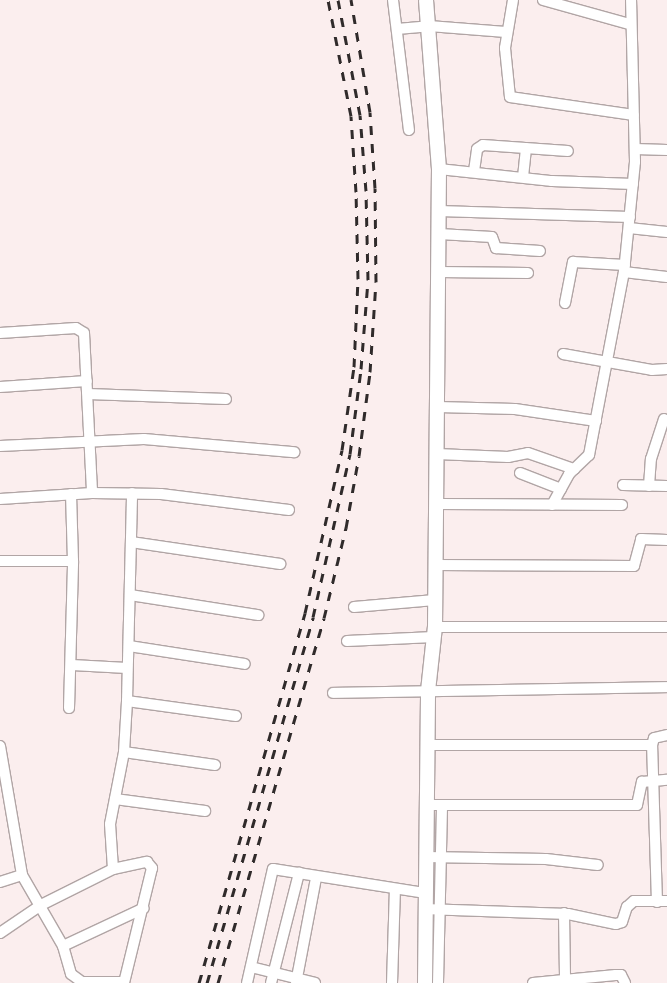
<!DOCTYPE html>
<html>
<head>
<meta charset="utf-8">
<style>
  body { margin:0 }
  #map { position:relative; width:667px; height:983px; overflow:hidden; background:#fbeeee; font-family:Lora,serif }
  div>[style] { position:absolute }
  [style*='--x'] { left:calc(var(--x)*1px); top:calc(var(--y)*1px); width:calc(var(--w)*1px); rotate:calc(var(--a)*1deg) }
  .roads { filter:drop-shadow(1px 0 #b1a5a5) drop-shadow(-1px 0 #b1a5a5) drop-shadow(0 1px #b1a5a5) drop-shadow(0 -1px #b1a5a5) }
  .street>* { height:10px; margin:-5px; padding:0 5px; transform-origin:5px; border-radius:5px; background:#fff }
  .secondary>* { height:14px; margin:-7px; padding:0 7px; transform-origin:7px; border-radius:7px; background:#fff }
  .rail>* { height:3px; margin-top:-1.5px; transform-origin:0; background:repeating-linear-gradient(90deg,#302b2b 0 9px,transparent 0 18px) }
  span { translate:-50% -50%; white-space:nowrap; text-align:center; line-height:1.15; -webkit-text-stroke:5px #fff; paint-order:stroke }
</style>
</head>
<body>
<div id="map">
  <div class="roads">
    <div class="street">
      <i style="--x:393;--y:0;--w:131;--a:83"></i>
      <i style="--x:513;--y:0;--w:49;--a:99.5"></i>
      <i style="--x:505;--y:48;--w:49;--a:84.2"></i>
      <i style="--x:510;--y:97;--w:125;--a:8.3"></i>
      <i style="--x:543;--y:0;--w:89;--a:15.6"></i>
      <i style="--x:397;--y:29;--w:32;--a:-5"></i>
      <i style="--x:429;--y:26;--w:77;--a:4.5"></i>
      <i style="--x:635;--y:149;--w:32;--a:2"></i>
      <i style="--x:439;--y:169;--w:114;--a:6.1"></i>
      <i style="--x:552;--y:181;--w:81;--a:2.1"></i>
      <i style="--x:474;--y:171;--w:22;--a:-82"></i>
      <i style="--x:477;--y:149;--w:7;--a:-34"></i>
      <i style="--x:483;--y:145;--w:85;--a:4"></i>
      <i style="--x:523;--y:177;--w:29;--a:-84"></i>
      <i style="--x:439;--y:211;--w:191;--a:1.8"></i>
      <i style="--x:629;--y:228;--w:38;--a:6"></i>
      <i style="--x:439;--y:234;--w:53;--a:3.2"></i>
      <i style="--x:492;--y:237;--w:12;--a:70"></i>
      <i style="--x:496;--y:248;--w:44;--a:3.9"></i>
      <i style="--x:439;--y:272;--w:89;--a:0.6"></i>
      <i style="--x:624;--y:272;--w:43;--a:6.6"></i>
      <i style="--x:565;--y:303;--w:42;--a:-79"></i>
      <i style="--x:573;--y:262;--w:52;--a:3.3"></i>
      <i style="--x:0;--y:333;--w:76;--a:-3.8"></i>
      <i style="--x:76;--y:328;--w:9;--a:32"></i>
      <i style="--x:84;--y:333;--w:160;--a:87.1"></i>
      <i style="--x:563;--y:354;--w:90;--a:10.2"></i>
      <i style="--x:652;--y:370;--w:15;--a:-4"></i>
      <i style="--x:0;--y:387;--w:87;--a:-3.9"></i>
      <i style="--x:88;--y:394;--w:138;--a:2.1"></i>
      <i style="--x:438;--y:407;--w:77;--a:1.5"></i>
      <i style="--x:515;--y:409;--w:82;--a:8.4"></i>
      <i style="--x:0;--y:446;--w:144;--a:-2.8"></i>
      <i style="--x:144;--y:439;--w:151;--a:5"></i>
      <i style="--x:437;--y:454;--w:71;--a:2.4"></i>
      <i style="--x:508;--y:457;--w:20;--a:-11"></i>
      <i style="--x:528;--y:453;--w:49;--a:19.2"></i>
      <i style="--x:520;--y:473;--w:44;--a:21.3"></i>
      <i style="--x:623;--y:485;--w:44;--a:1.3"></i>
      <i style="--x:649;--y:486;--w:27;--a:-86"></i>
      <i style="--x:651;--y:459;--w:42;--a:-72"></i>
      <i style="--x:0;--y:499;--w:92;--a:-3.7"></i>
      <i style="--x:92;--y:493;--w:69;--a:0.8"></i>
      <i style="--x:161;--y:494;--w:129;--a:7.1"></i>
      <i style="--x:437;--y:504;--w:185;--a:0.3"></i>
      <i style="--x:552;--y:505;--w:35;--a:-61"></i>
      <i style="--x:569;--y:474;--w:28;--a:-44"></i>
      <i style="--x:589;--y:455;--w:186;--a:-79.2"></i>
      <i style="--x:624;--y:272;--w:111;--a:-84.3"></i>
      <i style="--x:635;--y:162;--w:162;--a:-91.4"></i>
      <i style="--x:131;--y:542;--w:151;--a:8.4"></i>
      <i style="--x:0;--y:561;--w:73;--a:0"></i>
      <i style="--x:436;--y:565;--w:198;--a:0.3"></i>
      <i style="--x:634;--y:566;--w:28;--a:-75"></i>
      <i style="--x:641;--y:539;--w:26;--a:2"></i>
      <i style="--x:130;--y:595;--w:130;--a:8.9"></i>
      <i style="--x:354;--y:607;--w:81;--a:-4.9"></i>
      <i style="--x:435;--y:627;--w:232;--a:0"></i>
      <i style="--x:347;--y:641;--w:87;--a:-2.6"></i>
      <i style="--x:129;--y:646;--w:117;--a:8.8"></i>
      <i style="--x:72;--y:665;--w:55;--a:3.1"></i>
      <i style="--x:333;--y:693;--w:334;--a:-1"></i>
      <i style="--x:127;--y:701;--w:110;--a:7.8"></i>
      <i style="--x:69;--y:708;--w:147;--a:-88.4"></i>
      <i style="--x:73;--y:561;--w:67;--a:-91.7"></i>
      <i style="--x:428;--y:745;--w:224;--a:0"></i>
      <i style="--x:0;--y:746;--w:131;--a:80.3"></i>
      <i style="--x:22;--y:875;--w:82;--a:60"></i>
      <i style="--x:63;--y:946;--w:29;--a:74"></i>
      <i style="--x:71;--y:974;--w:14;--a:36"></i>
      <i style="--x:82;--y:982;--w:42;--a:0"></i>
      <i style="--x:124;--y:752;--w:92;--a:8.1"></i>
      <i style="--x:115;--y:799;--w:91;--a:7.6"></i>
      <i style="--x:426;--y:805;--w:211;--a:0"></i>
      <i style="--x:637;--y:805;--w:24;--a:-78"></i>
      <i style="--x:642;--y:782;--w:25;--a:-5"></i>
      <i style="--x:425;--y:857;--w:121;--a:0.9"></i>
      <i style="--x:546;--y:859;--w:52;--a:6.6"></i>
      <i style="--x:113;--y:869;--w:45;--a:-93.8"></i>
      <i style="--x:110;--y:824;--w:73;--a:-79"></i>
      <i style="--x:124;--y:752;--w:51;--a:-86.6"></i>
      <i style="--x:127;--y:701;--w:208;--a:-88.6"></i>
      <i style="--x:0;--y:882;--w:23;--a:-18"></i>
      <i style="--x:657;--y:902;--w:157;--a:-91.8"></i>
      <i style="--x:652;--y:745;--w:7;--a:-74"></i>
      <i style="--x:654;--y:738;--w:13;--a:-13"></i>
      <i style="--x:424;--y:909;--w:144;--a:2"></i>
      <i style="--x:568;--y:914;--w:49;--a:11.8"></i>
      <i style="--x:616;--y:924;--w:6;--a:-18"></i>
      <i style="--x:622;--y:922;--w:16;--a:-72"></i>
      <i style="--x:627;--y:907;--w:9;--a:-41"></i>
      <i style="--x:634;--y:901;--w:33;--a:0"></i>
      <i style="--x:564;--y:913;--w:67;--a:89.1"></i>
      <i style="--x:0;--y:933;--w:50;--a:-34.3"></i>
      <i style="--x:41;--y:905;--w:80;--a:-26.6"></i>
      <i style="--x:113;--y:869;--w:35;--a:-12"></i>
      <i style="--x:147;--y:862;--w:8;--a:50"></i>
      <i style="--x:152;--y:868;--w:118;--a:103.7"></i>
      <i style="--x:63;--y:946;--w:89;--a:-25.1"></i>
      <i style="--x:251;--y:967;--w:66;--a:14"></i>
      <i style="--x:247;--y:983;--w:117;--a:-77.2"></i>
      <i style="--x:273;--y:869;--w:153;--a:9"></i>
      <i style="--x:271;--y:983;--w:114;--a:-75.7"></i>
      <i style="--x:296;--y:983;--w:107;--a:-79.2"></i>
      <i style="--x:392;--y:983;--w:93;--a:-88.2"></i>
      <i style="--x:438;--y:983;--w:178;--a:-88.7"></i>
      <i style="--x:533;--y:983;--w:83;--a:-5.5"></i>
      <i style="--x:616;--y:975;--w:5;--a:0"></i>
      <i style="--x:621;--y:975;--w:9;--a:63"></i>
    </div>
    <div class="secondary">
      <i style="--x:425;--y:983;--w:292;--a:-89.4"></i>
      <i style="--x:428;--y:691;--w:64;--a:-83.8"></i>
      <i style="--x:435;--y:627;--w:458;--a:-89.5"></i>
      <i style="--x:439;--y:169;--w:169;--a:-94.4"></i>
    </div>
  </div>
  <div class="rail">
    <i style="--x:199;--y:983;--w:385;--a:-74"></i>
    <i style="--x:305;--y:613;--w:167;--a:-77.2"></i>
    <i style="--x:342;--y:450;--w:84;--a:-81.8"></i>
    <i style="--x:354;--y:367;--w:88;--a:-87.4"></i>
    <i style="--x:358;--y:279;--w:87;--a:-91.3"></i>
    <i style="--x:356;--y:192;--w:76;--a:-93.8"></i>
    <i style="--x:351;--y:116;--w:118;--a:-101.2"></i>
    <i style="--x:207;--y:983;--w:381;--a:-73.8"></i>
    <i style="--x:313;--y:617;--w:167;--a:-77.2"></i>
    <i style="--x:350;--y:454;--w:86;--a:-82.6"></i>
    <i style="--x:361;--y:369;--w:89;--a:-85.5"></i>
    <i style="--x:368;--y:280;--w:89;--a:-91.3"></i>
    <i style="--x:366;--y:191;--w:76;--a:-94.5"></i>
    <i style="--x:360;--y:115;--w:117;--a:-100.8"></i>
    <i style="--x:218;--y:983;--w:380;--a:-73.8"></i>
    <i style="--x:324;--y:618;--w:93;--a:-76.3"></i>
    <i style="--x:346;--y:528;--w:73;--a:-79.8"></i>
    <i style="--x:359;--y:456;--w:85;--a:-82.5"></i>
    <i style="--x:370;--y:372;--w:90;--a:-86.2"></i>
    <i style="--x:376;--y:282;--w:94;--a:-90.6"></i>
    <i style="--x:375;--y:188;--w:76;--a:-93.8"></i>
    <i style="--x:370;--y:112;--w:114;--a:-99.6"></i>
  </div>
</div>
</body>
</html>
